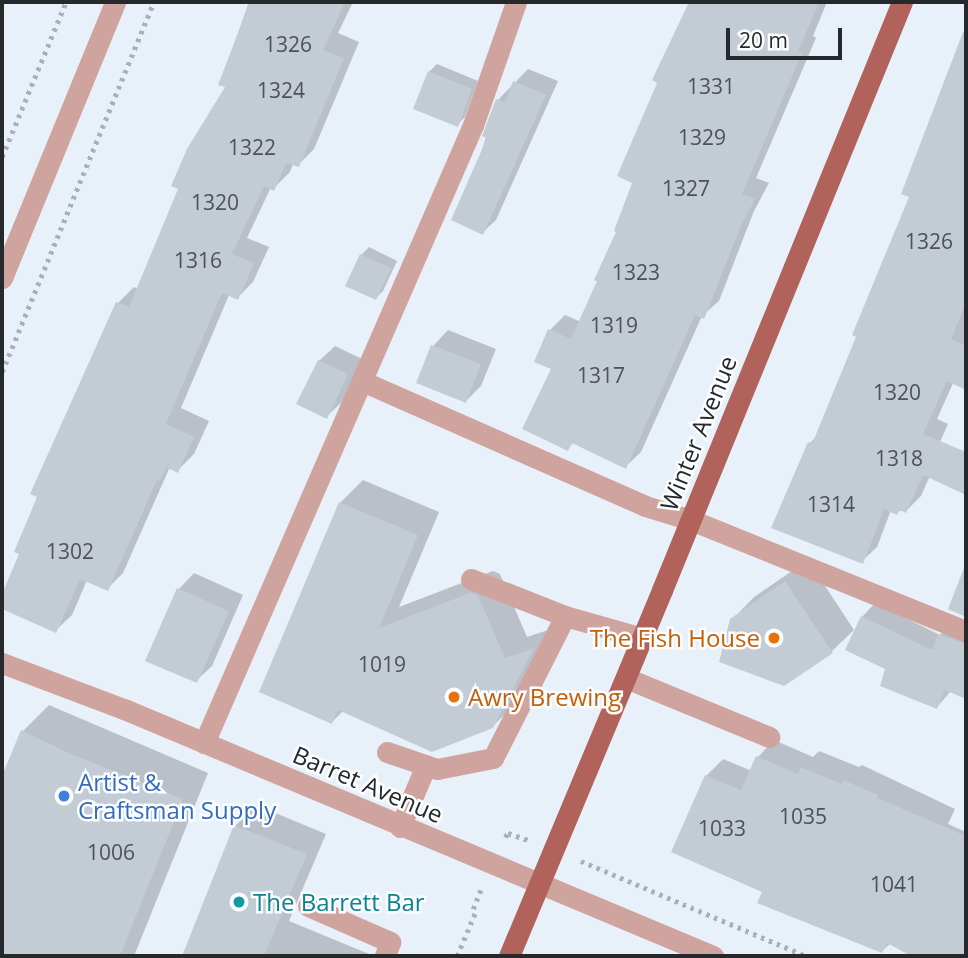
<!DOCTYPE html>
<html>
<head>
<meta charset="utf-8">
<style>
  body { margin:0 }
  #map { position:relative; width:968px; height:958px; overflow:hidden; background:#e8f0f9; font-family:"Open Sans",sans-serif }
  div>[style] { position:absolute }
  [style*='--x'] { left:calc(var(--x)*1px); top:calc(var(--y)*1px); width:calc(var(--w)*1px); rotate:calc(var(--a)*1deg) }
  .shadow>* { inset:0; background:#0003 }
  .building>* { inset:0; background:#c3ccd4 }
  .path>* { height:4.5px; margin-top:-2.25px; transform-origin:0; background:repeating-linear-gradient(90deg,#aab0b7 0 3.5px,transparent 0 8.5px) }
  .minor>* { height:21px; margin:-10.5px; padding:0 10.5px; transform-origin:10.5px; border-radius:10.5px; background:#d0a49e }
  .major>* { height:21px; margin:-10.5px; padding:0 10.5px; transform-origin:10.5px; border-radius:10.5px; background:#b0625b }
  .dots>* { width:19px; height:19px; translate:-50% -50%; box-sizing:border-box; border:4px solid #fbfdff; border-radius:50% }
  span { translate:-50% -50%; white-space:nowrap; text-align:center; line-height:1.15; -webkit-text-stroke:5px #fbfdff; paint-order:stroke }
  .number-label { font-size:21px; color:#4c5256 }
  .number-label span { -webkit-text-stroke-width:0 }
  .street-label { font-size:24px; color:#25292c }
  .food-label { font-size:24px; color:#c56008 }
  .right { translate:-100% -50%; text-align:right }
  .left { translate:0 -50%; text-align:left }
  .shop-label { font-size:24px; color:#366cbe }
  .culture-label { font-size:24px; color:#0d838f }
  .frame { position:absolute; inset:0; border:4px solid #25292c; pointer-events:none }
  .scale { position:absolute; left:726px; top:28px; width:116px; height:32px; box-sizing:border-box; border:4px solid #25292c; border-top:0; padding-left:9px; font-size:21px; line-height:24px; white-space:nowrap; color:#25292c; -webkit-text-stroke:5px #fbfdff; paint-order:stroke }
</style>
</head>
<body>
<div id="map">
  <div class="shadow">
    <i style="clip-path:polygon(249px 2px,353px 2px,338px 33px,359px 42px,314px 149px,298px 165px,293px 164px,290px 172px,274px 188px,271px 187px,247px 238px,269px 247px,253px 282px,237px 298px,229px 295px,181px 408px,209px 421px,194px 454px,178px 470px,169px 469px,123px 573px,107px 589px,87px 580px,72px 615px,55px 631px,2px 607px,2px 598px,118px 303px,134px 287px,138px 289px,227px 87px,220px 84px)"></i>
    <i style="clip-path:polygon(690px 2px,827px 2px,813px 36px,816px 38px,756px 178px,769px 183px,754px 211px,719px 301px,702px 316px,641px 452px,625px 467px,574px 442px,567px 449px,550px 330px,565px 315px,581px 322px,618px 231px,635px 182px,659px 82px,654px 79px)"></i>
    <i style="clip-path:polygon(966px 42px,966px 369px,954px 381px,937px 419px,948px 424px,939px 444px,943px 446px,921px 496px,906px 511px,891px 510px,877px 547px,862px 561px,773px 528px,810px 443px,818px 435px,911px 196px)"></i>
    <i style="clip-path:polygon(437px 64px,478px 81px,465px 117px,457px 125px,429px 72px)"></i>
    <i style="clip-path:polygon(528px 69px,558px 81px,496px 220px,482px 233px,474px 175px,498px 100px)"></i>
    <i style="clip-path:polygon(369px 247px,397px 261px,383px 291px,376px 298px,361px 255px)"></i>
    <i style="clip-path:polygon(448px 330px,496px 349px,481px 386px,466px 401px,433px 346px)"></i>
    <i style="clip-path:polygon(335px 346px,362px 359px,342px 402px,326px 417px,319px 361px)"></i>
    <i style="clip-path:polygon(363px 480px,439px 512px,399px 607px,493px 571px,500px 574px,527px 637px,554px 628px,515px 704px,492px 727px,343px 711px,332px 722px,340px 503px)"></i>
    <i style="clip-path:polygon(808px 560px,854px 630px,831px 652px,732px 620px,754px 597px)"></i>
    <i style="clip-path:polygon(194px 573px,243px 595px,212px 666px,196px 681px,148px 660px,179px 589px)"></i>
    <i style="clip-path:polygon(875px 603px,940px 635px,953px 622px,966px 627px,966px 697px,951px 691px,937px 707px,888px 668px,847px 649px,862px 617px)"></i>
    <i style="clip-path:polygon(49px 705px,208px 773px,134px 956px,2px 956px,2px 780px,23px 731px)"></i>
    <i style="clip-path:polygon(774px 740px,813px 757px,819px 751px,859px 767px,862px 765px,955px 809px,948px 824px,966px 832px,966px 956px,919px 956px,891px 943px,882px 951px,764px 891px,706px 776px,723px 759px,752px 771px,758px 757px)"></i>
    <i style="clip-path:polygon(256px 805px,326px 834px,289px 921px,374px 956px,184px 956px,235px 826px)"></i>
  </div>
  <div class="building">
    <i style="clip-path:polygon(250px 2px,345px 2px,323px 50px,344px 58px,299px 167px,286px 163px,274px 191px,264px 186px,232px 254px,254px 263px,238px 300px,222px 293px,166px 424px,194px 437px,178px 473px,166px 467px,160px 481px,157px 480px,108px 591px,80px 579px,56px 633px,2px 609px,2px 594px,19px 554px,14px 552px,37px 497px,30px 494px,116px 302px,129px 307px,178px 189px,171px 186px,187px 149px,225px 87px,218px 85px)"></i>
    <i style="clip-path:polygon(689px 2px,819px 2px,798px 52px,802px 53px,742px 194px,755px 199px,740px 228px,704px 319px,695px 315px,626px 469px,572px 443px,568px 451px,522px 429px,551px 369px,534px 362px,548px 329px,571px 339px,597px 281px,594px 280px,616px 232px,614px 231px,632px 183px,617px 176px,657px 83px,652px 80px)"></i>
    <i style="clip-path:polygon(963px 32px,966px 32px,966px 303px,951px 339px,966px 346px,966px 390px,947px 381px,923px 434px,966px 452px,966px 495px,923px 475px,906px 513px,900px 510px,897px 515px,884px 509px,863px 564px,771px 528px,808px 442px,812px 444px,856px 337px,852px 335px,909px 197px,901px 194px)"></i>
    <i style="clip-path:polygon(428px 71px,472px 89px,458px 127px,413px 109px)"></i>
    <i style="clip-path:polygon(513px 81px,546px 95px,483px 235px,451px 220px,487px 138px,482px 136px,496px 99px,505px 102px)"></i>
    <i style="clip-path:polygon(360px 254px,391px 268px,376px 300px,345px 286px)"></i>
    <i style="clip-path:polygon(431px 345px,481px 364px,466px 403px,416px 383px)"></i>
    <i style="clip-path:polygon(318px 360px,348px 374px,327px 419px,296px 404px)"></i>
    <i style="clip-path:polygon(339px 502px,418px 535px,379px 628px,470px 593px,478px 596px,505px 658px,534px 648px,493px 728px,432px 752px,338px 710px,332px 724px,259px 692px)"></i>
    <i style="clip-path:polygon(964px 568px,966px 568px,966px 617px,948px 609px)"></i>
    <i style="clip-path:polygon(785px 581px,833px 653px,784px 686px,719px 662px,730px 619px)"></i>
    <i style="clip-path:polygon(177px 588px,229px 611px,197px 683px,145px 661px)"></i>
    <i style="clip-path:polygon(861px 616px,932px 650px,938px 634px,966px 644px,966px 699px,945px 690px,937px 709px,880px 686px,885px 669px,845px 650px)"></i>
    <i style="clip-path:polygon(21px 730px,69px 753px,183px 799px,120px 956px,2px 956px,2px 776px)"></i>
    <i style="clip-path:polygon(756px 756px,798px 774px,801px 767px,842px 784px,843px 780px,878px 795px,877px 798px,966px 836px,966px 956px,911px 956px,887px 943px,882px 953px,757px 903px,762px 892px,671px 852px,705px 775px,741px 790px)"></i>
    <i style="clip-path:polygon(234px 825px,307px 854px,264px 956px,182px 956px)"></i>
  </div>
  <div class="path">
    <i style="--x:2;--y:157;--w:168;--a:-67.6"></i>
    <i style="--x:2;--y:372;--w:400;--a:-67.7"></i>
    <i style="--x:505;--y:837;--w:5;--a:-53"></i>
    <i style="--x:508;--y:833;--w:21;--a:19"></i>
    <i style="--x:581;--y:861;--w:244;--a:22.9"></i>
    <i style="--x:473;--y:909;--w:22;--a:-68"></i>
    <i style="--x:457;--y:956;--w:47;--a:-67.3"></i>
  </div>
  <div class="minor">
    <i style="--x:2;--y:278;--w:298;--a:-67.7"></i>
    <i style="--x:362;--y:381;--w:309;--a:23.8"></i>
    <i style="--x:645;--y:506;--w:48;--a:16.9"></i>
    <i style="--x:691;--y:520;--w:297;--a:22"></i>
    <i style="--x:471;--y:579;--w:101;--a:21.5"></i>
    <i style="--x:2;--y:663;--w:130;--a:20.7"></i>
    <i style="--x:124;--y:709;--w:639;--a:22.75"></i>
    <i style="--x:626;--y:678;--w:155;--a:22.4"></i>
    <i style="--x:204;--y:743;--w:674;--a:-66.48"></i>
    <i style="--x:473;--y:125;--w:130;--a:-70.7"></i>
    <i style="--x:387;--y:752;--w:53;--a:18.8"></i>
    <i style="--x:437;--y:769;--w:57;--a:-11.1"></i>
    <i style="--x:493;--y:758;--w:159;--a:-63.1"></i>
    <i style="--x:565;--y:616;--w:80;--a:15.9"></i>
    <i style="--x:400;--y:827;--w:67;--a:-67.2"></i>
    <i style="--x:308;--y:906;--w:90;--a:23.7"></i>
    <i style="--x:390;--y:942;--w:15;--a:110"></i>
  </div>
  <div class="major">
    <i style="--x:509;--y:956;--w:397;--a:-67.3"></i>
    <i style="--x:662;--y:590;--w:635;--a:-67.8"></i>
  </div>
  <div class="dots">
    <i style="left:774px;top:638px;background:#e8710a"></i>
    <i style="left:454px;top:697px;background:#e8710a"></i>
    <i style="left:64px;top:796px;background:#3f7fe0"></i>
    <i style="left:239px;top:902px;background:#0f9aa8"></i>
  </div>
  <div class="number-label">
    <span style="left:288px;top:44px">1326</span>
    <span style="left:711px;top:86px">1331</span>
    <span style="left:281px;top:90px">1324</span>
    <span style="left:702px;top:137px">1329</span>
    <span style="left:252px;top:147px">1322</span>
    <span style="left:686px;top:188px">1327</span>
    <span style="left:215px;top:202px">1320</span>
    <span style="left:929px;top:241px">1326</span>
    <span style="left:198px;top:260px">1316</span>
    <span style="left:636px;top:272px">1323</span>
    <span style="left:614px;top:325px">1319</span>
    <span style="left:601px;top:375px">1317</span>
    <span style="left:897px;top:392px">1320</span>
    <span style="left:899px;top:458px">1318</span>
    <span style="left:831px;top:504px">1314</span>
    <span style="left:70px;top:551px">1302</span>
    <span style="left:382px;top:664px">1019</span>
    <span style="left:803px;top:816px">1035</span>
    <span style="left:722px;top:828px">1033</span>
    <span style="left:111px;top:852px">1006</span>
    <span style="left:894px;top:884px">1041</span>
  </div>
  <div class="street-label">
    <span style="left:698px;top:433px;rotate:-68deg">Winter Avenue</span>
    <span style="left:368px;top:784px;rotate:23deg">Barret Avenue</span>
  </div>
  <div class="food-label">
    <span class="right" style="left:760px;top:638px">The Fish House</span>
    <span class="left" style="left:468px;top:697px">Awry Brewing</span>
  </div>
  <div class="shop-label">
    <span class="left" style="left:78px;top:796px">Artist &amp;<br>Craftsman Supply</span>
  </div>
  <div class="culture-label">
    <span class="left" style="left:253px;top:902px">The Barrett Bar</span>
  </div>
  <div class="frame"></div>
  <div class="scale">20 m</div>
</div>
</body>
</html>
